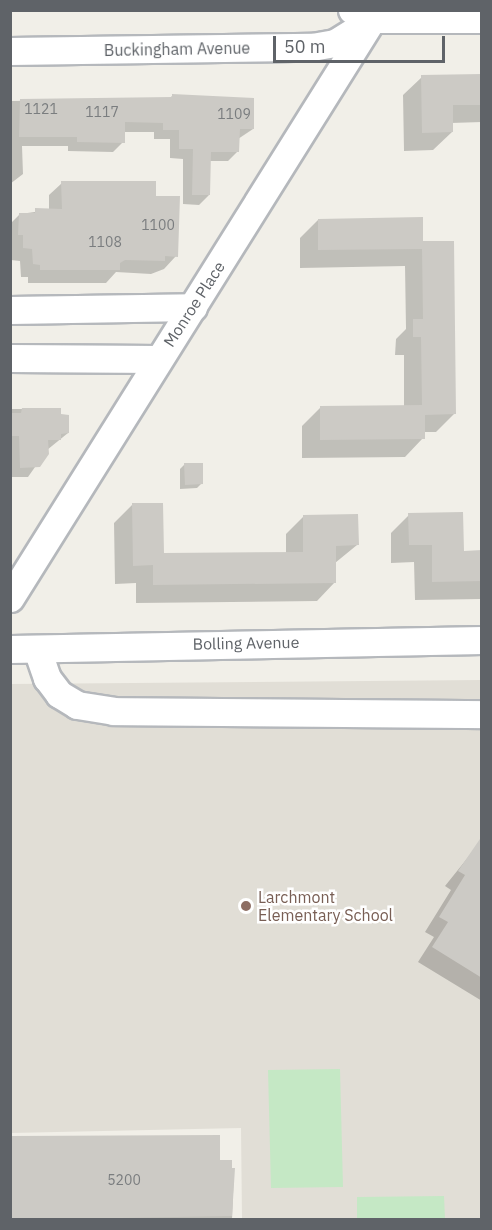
<!DOCTYPE html>
<html>
<head>
<meta charset="utf-8">
<style>
  body { margin:0 }
  #map { position:relative; width:492px; height:1230px; overflow:hidden; background:#f1efe8; font-family:"IBM Plex Sans",sans-serif }
  div>[style] { position:absolute }
  [style*='--x'] { left:calc(var(--x)*1px); top:calc(var(--y)*1px); width:calc(var(--w)*1px); rotate:calc(var(--a)*1deg) }
  .education>* { inset:0; background:#e1ded6 }
  .green>* { inset:0; background:#c5e8c5 }
  .shadow>* { inset:0; background:#0003 }
  .building>* { inset:0; background:#cccac5 }
  .roads { filter:drop-shadow(2px 0 #b5b8bc) drop-shadow(-2px 0 #b5b8bc) drop-shadow(0 2px #b5b8bc) drop-shadow(0 -2px #b5b8bc) }
  .minor>* { height:27px; margin:-13.5px; padding:0 13.5px; transform-origin:13.5px; border-radius:13.5px; background:#fff }
  .dots>* { width:16px; height:16px; translate:-50% -50%; box-sizing:border-box; border:3px solid #fff; border-radius:50% }
  span { translate:-50% -50%; white-space:nowrap; text-align:center; line-height:1.15; -webkit-text-stroke:5px #fff; paint-order:stroke }
  .number-label { font-size:14px; color:#7a7d7f }
  .number-label span { -webkit-text-stroke-width:0 }
  .street-label { font-size:16px; color:#5f6368 }
  .education-label { font-size:16px; color:#785e54 }
  .left { translate:0 -50%; text-align:left }
  .frame { position:absolute; inset:0; border:12px solid #5f6368; pointer-events:none }
  .scale { position:absolute; left:273px; top:36px; width:172px; height:27px; box-sizing:border-box; border:3px solid #5f6368; border-top:0; padding-left:8px; font-size:18px; line-height:21px; white-space:nowrap; color:#5f6368; -webkit-text-stroke:4px #fff; paint-order:stroke }
</style>
</head>
<body>
<div id="map">
  <div class="education">
    <i style="clip-path:polygon(481px 680px,481px 1219px,242px 1219px,241px 1128px,11px 1133px,10px 684px)"></i>
  </div>
  <div class="green">
    <i style="clip-path:polygon(340px 1069px,343px 1187px,271px 1188px,268px 1070px)"></i>
    <i style="clip-path:polygon(444px 1196px,445px 1219px,357px 1219px,357px 1197px)"></i>
  </div>
  <div class="shadow">
    <i style="clip-path:polygon(482px 76px,482px 122px,451px 123px,452px 132px,433px 150px,404px 151px,403px 95px,422px 77px)"></i>
    <i style="clip-path:polygon(172px 96px,253px 129px,238px 139px,238px 151px,228px 161px,209px 161px,209px 195px,199px 205px,183px 204px,183px 159px,170px 158px,170px 139px,154px 139px,154px 132px,123px 132px,123px 142px,113px 152px,68px 151px,68px 146px,22px 146px,23px 174px,10px 184px,10px 101px,169px 99px)"></i>
    <i style="clip-path:polygon(62px 183px,154px 198px,176px 256px,164px 269px,151px 274px,116px 272px,106px 283px,28px 283px,28px 277px,21px 277px,20px 261px,11px 260px,10px 224px,20px 214px,49px 210px,49px 195px)"></i>
    <i style="clip-path:polygon(318px 220px,422px 243px,455px 413px,436px 432px,423px 432px,423px 438px,405px 457px,302px 458px,302px 426px,320px 408px,404px 406px,404px 355px,395px 355px,396px 339px,406px 329px,405px 266px,300px 268px,300px 238px)"></i>
    <i style="clip-path:polygon(10px 409px,59px 409px,68px 433px,47px 450px,28px 477px,10px 477px)"></i>
    <i style="clip-path:polygon(185px 464px,202px 483px,197px 488px,180px 489px,180px 469px)"></i>
    <i style="clip-path:polygon(10px 494px,12px 516px,10px 518px)"></i>
    <i style="clip-path:polygon(132px 505px,163px 555px,286px 553px,286px 534px,304px 516px,357px 545px,335px 563px,335px 582px,317px 601px,136px 603px,136px 583px,115px 584px,114px 523px)"></i>
    <i style="clip-path:polygon(409px 515px,462px 552px,482px 552px,482px 599px,415px 600px,414px 562px,391px 563px,391px 533px)"></i>
    <i style="clip-path:polygon(482px 840px,482px 1001px,418px 962px,434px 937px,425px 932px,451px 890px,445px 886px)"></i>
    <i style="clip-path:polygon(218px 1161px,234px 1169px,232px 1220px,10px 1220px)"></i>
  </div>
  <div class="building">
    <i style="clip-path:polygon(482px 74px,482px 105px,453px 105px,453px 132px,422px 133px,421px 75px)"></i>
    <i style="clip-path:polygon(172px 94px,254px 98px,254px 129px,240px 129px,239px 152px,211px 152px,210px 195px,192px 195px,193px 149px,179px 149px,179px 130px,163px 130px,163px 123px,125px 122px,125px 143px,77px 142px,77px 137px,19px 137px,20px 99px,172px 97px)"></i>
    <i style="clip-path:polygon(61px 181px,156px 181px,156px 196px,180px 196px,178px 257px,165px 256px,165px 261px,125px 260px,120px 263px,120px 270px,40px 270px,40px 265px,33px 264px,32px 249px,23px 248px,23px 235px,18px 235px,19px 213px,35px 213px,35px 208px,62px 209px)"></i>
    <i style="clip-path:polygon(423px 217px,423px 241px,454px 241px,456px 414px,425px 415px,425px 439px,320px 440px,320px 406px,422px 405px,421px 337px,413px 337px,413px 319px,423px 319px,422px 249px,318px 250px,318px 219px)"></i>
    <i style="clip-path:polygon(22px 408px,61px 408px,61px 414px,69px 415px,69px 433px,61px 434px,61px 440px,48px 440px,49px 454px,40px 467px,20px 468px,19px 436px,10px 436px,10px 413px,21px 413px)"></i>
    <i style="clip-path:polygon(184px 463px,203px 463px,203px 484px,185px 485px)"></i>
    <i style="clip-path:polygon(132px 503px,163px 503px,164px 553px,303px 552px,303px 515px,358px 514px,359px 545px,336px 546px,336px 583px,153px 585px,153px 565px,133px 566px)"></i>
    <i style="clip-path:polygon(463px 512px,464px 551px,482px 550px,482px 581px,432px 582px,432px 545px,409px 545px,408px 513px)"></i>
    <i style="clip-path:polygon(482px 836px,482px 978px,432px 947px,448px 922px,439px 917px,465px 875px,458px 871px)"></i>
    <i style="clip-path:polygon(220px 1135px,220px 1160px,232px 1160px,232px 1168px,235px 1168px,232px 1216px,10px 1220px,10px 1136px)"></i>
  </div>
  <div class="roads">
    <div class="minor">
      <i style="--x:352;--y:10;--w:23;--a:23"></i>
      <i style="--x:373;--y:19;--w:109;--a:0"></i>
      <i style="--x:10;--y:51;--w:302;--a:-0.8"></i>
      <i style="--x:312;--y:47;--w:23;--a:-10"></i>
      <i style="--x:335;--y:43;--w:36;--a:-32"></i>
      <i style="--x:10;--y:310;--w:183;--a:-0.9"></i>
      <i style="--x:10;--y:358;--w:148;--a:0.4"></i>
      <i style="--x:10;--y:598;--w:694;--a:-57.96"></i>
      <i style="--x:10;--y:649;--w:472;--a:-1.1"></i>
      <i style="--x:37;--y:649;--w:31;--a:71"></i>
      <i style="--x:47;--y:678;--w:20;--a:53"></i>
      <i style="--x:59;--y:694;--w:21;--a:31"></i>
      <i style="--x:77;--y:705;--w:36;--a:9"></i>
      <i style="--x:113;--y:711;--w:369;--a:0.5"></i>
    </div>
  </div>
  <div class="dots">
    <i style="left:246px;top:906px;background:#8d6e63"></i>
  </div>
  <div class="number-label">
    <span style="left:41px;top:109px">1121</span>
    <span style="left:102px;top:112px">1117</span>
    <span style="left:234px;top:114px">1109</span>
    <span style="left:158px;top:225px">1100</span>
    <span style="left:105px;top:242px">1108</span>
    <span style="left:124px;top:1180px">5200</span>
  </div>
  <div class="street-label">
    <span style="left:177px;top:49px;rotate:-1deg">Buckingham Avenue</span>
    <span style="left:194px;top:304px;rotate:-57deg">Monroe Place</span>
    <span style="left:246px;top:643px;rotate:-1deg">Bolling Avenue</span>
  </div>
  <div class="education-label">
    <span class="left" style="left:258px;top:906px">Larchmont<br>Elementary School</span>
  </div>
  <div class="frame"></div>
  <div class="scale">50 m</div>
</div>
</body>
</html>
